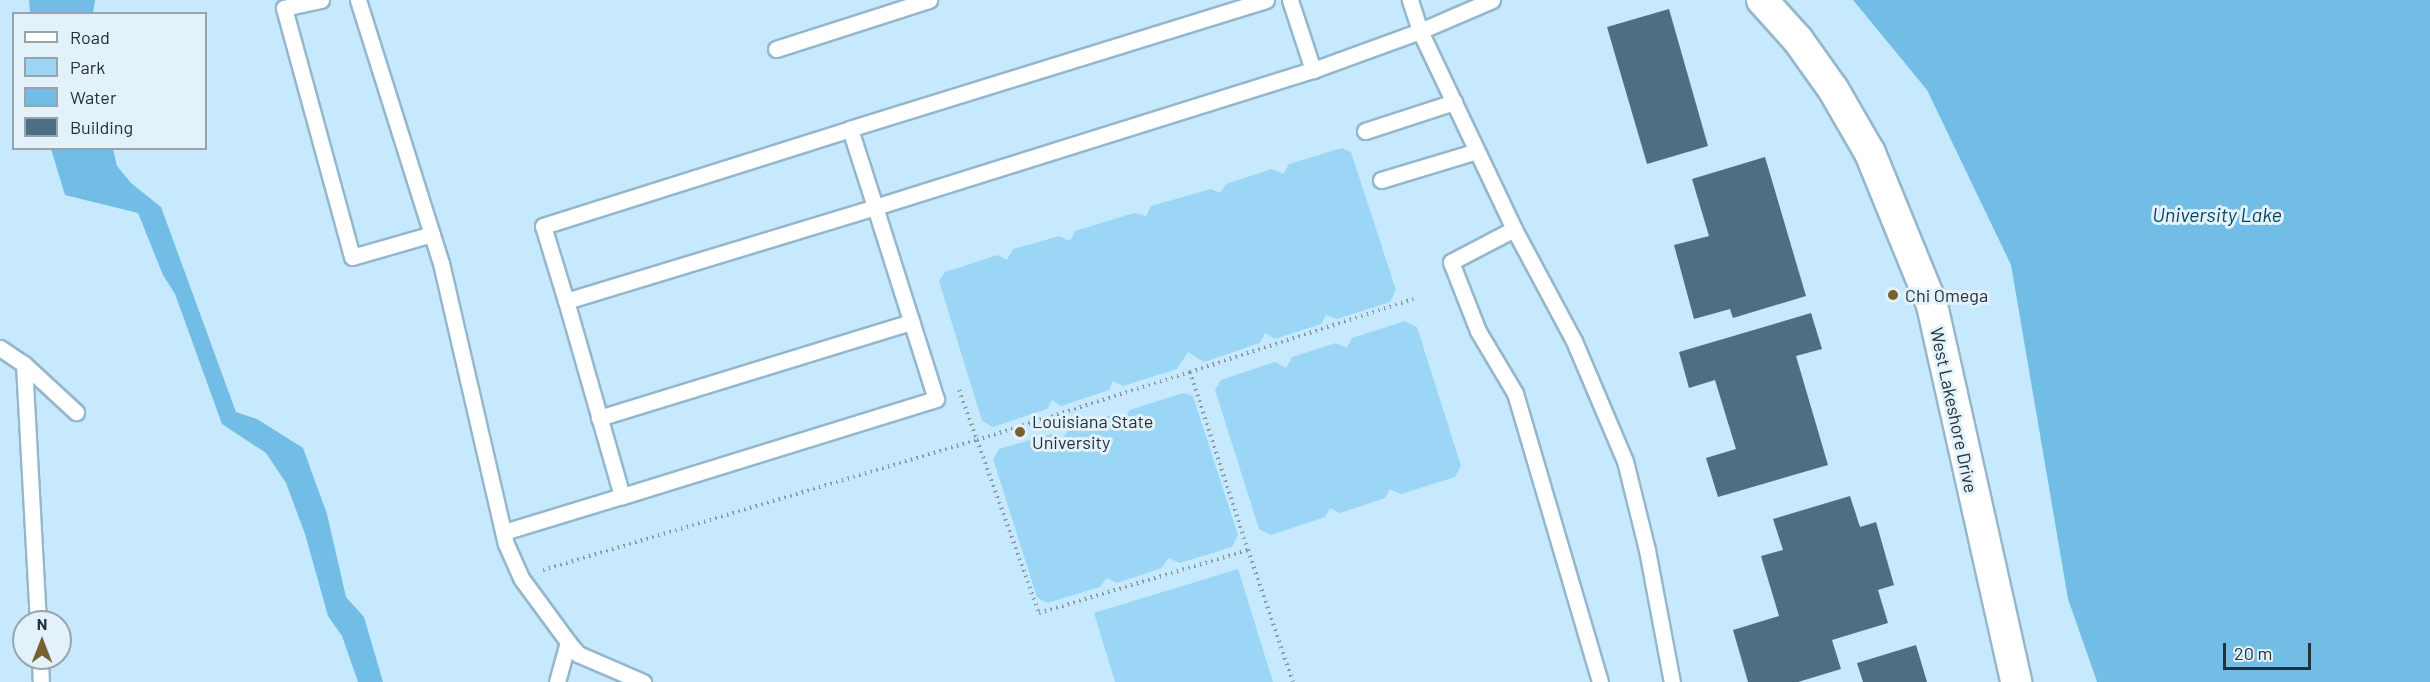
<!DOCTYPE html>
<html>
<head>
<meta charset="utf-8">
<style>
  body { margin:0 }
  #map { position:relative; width:2430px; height:682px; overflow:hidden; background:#e3f2fa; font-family:Barlow,sans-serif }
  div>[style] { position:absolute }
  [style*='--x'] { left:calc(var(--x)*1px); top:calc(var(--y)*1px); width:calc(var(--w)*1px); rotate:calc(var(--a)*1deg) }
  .built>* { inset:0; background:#c6e9fd }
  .green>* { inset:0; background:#9cd6f6 }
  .water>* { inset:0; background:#71bde6 }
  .building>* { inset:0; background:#4e6e81 }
  .path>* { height:4px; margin-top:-2px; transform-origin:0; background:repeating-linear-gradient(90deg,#8a99a1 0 1.5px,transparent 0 6px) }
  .roads { filter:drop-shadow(2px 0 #95b7cb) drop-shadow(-2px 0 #95b7cb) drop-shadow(0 2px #95b7cb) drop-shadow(0 -2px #95b7cb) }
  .service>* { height:15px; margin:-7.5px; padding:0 7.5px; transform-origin:7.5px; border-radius:7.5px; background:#fff }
  .minor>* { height:30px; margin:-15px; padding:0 15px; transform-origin:15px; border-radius:15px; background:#fff }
  .dots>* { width:16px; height:16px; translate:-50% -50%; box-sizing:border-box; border:3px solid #e3f2fa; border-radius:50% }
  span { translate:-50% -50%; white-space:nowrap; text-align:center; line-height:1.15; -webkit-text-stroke:6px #e3f2fa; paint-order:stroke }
  .poi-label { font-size:18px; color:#233139 }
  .left { translate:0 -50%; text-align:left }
  .street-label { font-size:18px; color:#233139 }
  .water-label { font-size:20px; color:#034561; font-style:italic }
  .legend { position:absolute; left:12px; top:12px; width:195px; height:138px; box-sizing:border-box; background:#e3f2fa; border:2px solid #96a5ad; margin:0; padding:8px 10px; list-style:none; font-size:18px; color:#233139 }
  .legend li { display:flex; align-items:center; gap:12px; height:30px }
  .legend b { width:30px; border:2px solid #96a5ad }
  .north { position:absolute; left:12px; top:610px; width:60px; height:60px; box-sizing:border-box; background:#e3f2fa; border:2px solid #96a5ad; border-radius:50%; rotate:0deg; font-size:16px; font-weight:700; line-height:24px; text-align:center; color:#233139 }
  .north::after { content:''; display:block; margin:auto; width:21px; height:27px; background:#786131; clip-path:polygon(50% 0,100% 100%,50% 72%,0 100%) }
  .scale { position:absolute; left:2223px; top:643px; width:88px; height:27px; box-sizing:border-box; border:3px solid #233139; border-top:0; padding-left:8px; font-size:18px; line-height:21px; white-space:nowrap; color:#233139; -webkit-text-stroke:4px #e3f2fa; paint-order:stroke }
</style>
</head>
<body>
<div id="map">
  <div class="built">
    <i style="clip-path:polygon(evenodd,0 0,1853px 0,1927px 90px,2011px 265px,2068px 599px,2097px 682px,0 682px,0 0,14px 14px,206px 14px,206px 148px,14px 148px,14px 14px,0 0,24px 622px,60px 622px,60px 658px,24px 658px,24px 622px)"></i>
  </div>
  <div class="green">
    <i style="clip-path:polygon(1342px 148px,1351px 152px,1396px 290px,1390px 302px,1337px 319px,1326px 315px,1321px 324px,1275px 339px,1265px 333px,1260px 343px,1204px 362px,1188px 352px,1177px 369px,1123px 386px,1113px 381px,1109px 390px,1061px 406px,1052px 400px,1047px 409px,993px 427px,982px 421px,939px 281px,945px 272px,998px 255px,1007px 260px,1013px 249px,1059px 236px,1070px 241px,1075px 231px,1134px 213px,1146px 216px,1151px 206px,1211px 189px,1220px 193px,1226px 184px,1272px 169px,1283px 174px,1289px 164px)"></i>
    <i style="clip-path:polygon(1405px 321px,1417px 327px,1461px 466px,1455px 477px,1401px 494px,1390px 489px,1385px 498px,1340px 513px,1330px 508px,1325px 517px,1271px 535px,1259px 529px,1215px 390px,1221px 380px,1275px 362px,1286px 368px,1292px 357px,1336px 343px,1347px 348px,1352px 338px)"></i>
    <i style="clip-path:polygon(1183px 393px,1193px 396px,1238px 535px,1232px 547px,1180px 563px,1168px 558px,1162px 568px,1117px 583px,1107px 578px,1100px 587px,1047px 603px,1037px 597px,993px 459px,999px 449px,1052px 434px,1063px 438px,1069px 429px,1114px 414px,1124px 419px,1130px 410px)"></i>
    <i style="clip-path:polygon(1238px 569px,1273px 682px,1115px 682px,1094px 613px)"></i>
  </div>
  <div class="water">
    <i style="clip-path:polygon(29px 0,95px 0,93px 13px,30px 14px)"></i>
    <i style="clip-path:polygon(1853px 0,2430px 0,2430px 682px,2097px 682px,2068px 599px,2011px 265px,1927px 90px)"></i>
    <i style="clip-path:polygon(51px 149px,113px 149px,117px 166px,131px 183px,161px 207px,236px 412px,257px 419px,303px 448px,327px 514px,346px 597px,364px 617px,383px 682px,358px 682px,342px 636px,328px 616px,305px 534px,286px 483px,266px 453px,222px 424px,175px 294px,163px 275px,138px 213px,65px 195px)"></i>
  </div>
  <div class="building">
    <i style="clip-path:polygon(1669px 9px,1708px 146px,1647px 164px,1607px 27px)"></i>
    <i style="clip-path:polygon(1765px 157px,1806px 296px,1733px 318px,1730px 309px,1694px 319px,1674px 245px,1709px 236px,1692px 179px)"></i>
    <i style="clip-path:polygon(1811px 313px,1822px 349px,1796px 356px,1828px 465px,1718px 497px,1706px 458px,1736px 449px,1715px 380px,1689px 388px,1679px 352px)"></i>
    <i style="clip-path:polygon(1850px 496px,1860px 527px,1876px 522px,1894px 585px,1878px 590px,1888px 623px,1832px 640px,1841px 669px,1798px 682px,1748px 682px,1733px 630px,1779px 616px,1761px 556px,1783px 550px,1773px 519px)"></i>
    <i style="clip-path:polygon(1916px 645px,1927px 682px,1863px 682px,1857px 663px)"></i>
  </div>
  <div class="path">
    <i style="--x:1190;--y:372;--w:235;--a:-18.1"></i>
    <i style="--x:959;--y:390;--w:53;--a:70.2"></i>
    <i style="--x:977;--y:440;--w:224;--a:-17.7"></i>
    <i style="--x:1190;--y:372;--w:187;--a:72"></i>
    <i style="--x:543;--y:570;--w:453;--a:-16.7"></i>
    <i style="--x:977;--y:440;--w:184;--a:70.3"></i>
    <i style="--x:1039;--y:613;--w:218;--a:-16.8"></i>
    <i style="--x:1248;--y:550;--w:139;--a:71.2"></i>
  </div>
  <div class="roads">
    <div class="service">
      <i style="--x:321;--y:0;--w:38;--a:168"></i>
      <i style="--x:284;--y:8;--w:258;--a:74.7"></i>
      <i style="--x:352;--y:257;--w:83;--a:-16"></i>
      <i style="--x:358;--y:0;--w:276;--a:72.5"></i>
      <i style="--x:441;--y:263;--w:288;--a:77"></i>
      <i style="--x:506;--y:544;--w:37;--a:66"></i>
      <i style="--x:521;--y:578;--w:79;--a:53.7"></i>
      <i style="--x:568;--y:642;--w:41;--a:105.4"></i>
      <i style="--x:1266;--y:0;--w:436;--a:162.8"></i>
      <i style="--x:850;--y:129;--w:82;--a:72.2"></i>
      <i style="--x:875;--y:207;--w:201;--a:72.4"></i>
      <i style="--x:936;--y:399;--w:329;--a:162.8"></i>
      <i style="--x:622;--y:496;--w:203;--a:-106"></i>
      <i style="--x:566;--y:301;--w:323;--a:-16.9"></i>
      <i style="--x:875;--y:207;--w:459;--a:-17.4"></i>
      <i style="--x:1313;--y:70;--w:114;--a:-20"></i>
      <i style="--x:1420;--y:31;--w:33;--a:-108"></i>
      <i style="--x:1290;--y:0;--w:74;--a:71.8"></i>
      <i style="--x:1492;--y:0;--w:78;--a:156.7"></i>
      <i style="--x:1420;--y:31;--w:219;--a:64.6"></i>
      <i style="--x:1514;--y:229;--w:127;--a:61.8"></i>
      <i style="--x:1574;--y:341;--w:130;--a:67"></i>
      <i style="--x:1625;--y:461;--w:92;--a:76.1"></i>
      <i style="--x:1647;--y:550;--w:134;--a:79.3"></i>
      <i style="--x:776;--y:49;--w:161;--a:-17.8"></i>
      <i style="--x:1365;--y:131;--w:94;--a:-18"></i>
      <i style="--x:1381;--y:180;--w:100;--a:-16.8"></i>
      <i style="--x:1514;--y:229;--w:71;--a:152.4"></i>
      <i style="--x:1451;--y:262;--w:74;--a:68.6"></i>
      <i style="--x:1478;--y:331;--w:72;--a:59.2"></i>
      <i style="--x:1515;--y:393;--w:301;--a:73.6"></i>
      <i style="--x:566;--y:301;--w:78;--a:-107"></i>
      <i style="--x:543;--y:226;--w:322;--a:-17.5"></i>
      <i style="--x:0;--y:348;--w:29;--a:34"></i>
      <i style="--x:24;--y:364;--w:258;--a:86.9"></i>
      <i style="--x:24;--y:364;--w:71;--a:42.7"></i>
      <i style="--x:599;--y:418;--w:327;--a:-17.1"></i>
      <i style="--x:504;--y:532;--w:123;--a:-17"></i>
      <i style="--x:568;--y:642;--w:16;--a:50"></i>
      <i style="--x:578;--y:654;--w:71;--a:23.3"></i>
      <i style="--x:40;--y:658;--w:24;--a:88"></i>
    </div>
    <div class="minor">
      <i style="--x:1762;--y:0;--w:54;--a:48"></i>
      <i style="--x:1798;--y:40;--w:60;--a:54.5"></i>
      <i style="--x:1833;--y:89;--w:74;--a:60"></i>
      <i style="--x:1870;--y:153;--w:164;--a:67.8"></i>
      <i style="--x:1932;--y:305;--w:386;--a:77.4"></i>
    </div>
  </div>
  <div class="dots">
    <i style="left:1893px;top:295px;background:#786131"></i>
    <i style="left:1020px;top:432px;background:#786131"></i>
  </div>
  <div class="poi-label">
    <span class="left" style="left:1905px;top:295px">Chi Omega</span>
    <span class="left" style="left:1032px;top:432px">Louisiana State<br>University</span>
  </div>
  <div class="street-label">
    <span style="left:1954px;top:410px;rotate:78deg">West Lakeshore Drive</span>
  </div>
  <div class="water-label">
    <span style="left:2217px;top:214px">University Lake</span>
  </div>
  <ul class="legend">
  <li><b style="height:8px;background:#fff"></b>Road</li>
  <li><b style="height:16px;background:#9cd6f6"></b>Park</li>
  <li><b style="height:16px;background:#71bde6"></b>Water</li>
  <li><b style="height:16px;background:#4e6e81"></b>Building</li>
  </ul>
  <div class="north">N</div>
  <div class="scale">20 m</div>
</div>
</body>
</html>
